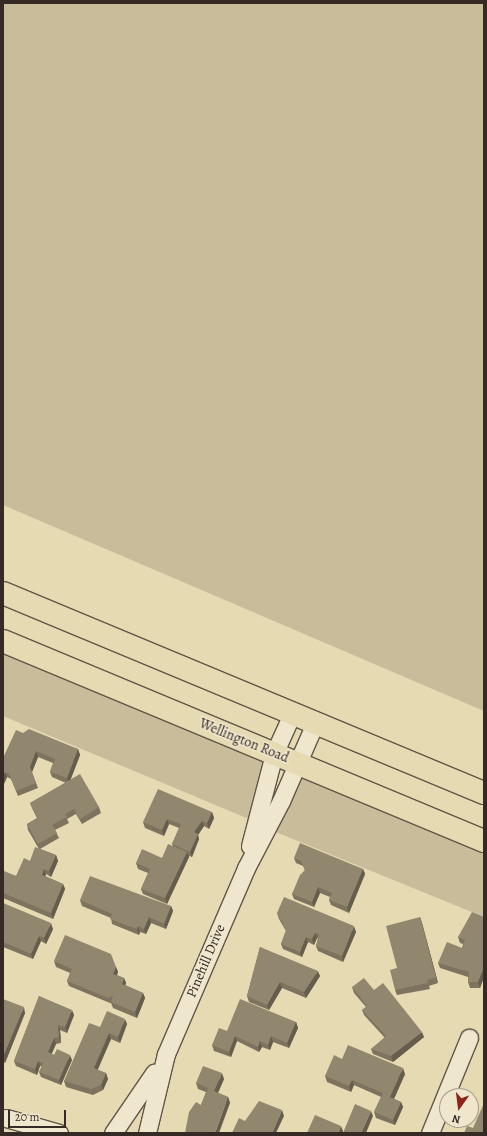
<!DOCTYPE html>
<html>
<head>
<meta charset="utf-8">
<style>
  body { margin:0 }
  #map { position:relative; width:487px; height:1136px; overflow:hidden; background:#e6dab2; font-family:Alegreya,serif }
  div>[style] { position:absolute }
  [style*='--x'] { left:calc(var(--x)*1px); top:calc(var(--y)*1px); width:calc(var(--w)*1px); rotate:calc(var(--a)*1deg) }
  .green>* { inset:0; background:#c8bc9a }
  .roads { filter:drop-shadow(1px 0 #615648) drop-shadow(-1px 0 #615648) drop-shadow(0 1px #615648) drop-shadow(0 -1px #615648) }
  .street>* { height:17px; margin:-8.5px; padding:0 8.5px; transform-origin:8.5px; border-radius:8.5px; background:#efe7cd }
  .primary>* { height:22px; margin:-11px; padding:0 11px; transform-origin:11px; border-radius:11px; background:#e6dab2 }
  .wall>* { inset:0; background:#7d735f }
  .shaded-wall>* { inset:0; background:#665e4d }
  .building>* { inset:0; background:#91866e }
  span { translate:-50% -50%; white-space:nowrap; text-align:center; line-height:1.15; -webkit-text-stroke:3px #efe7cd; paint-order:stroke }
  .street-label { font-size:14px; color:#352a24 }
  .frame { position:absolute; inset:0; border:4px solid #352a24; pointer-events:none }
  .north { position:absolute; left:439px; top:1088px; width:40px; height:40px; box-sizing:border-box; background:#efe7cd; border:1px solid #a59b89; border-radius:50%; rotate:194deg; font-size:11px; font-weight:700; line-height:16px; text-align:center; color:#352a24 }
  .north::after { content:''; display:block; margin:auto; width:14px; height:18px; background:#8f2418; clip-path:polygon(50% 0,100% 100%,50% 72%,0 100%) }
  .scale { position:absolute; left:8px; top:1110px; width:58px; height:18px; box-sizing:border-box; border:2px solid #352a24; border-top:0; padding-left:5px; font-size:12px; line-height:14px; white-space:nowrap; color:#352a24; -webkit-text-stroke:3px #efe7cd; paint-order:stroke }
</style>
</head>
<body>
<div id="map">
  <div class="green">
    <i style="clip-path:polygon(3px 3px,484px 3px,484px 711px,3px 505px)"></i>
    <i style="clip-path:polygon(3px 641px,274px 754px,263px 825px,3px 716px)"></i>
    <i style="clip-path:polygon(297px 763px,484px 841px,484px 917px,266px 828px)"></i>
  </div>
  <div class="roads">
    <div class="street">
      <i style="--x:250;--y:846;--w:95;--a:-75.4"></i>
      <i style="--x:274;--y:754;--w:44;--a:-65.8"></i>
      <i style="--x:6;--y:1118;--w:55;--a:15.8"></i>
      <i style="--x:113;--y:1133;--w:73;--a:-55.7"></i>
      <i style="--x:147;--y:1133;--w:81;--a:-76.5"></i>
      <i style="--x:166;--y:1054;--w:202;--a:-66.7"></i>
      <i style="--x:246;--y:868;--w:76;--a:-62.4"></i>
      <i style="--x:281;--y:801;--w:85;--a:-66.4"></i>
      <i style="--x:430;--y:1133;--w:103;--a:-67.7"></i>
    </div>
    <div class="primary">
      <i style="--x:3;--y:593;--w:521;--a:22.58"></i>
      <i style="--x:3;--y:641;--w:521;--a:22.58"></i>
    </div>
  </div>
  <div class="wall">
    <i style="clip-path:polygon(23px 733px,78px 749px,80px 755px,70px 780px,99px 807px,101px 813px,82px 824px,76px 814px,67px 819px,69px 823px,55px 830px,59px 838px,40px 849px,56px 855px,58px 861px,51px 877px,46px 874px,45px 876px,63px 884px,65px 889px,53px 919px,3px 898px,3px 872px,16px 876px,30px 861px,39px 849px,28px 830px,27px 824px,37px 818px,32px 808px,30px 803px,66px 783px,52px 777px,50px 772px,53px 763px,38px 757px,32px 772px,38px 788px,18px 796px,11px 779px,7px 777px,3px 786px,3px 758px)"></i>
    <i style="clip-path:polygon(212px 812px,214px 818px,209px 829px,204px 826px,198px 835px,199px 839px,192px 857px,189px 856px,189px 857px,167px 904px,143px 894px,141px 889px,148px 873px,138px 869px,136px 863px,162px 858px,173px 846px,172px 844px,179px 828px,169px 824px,164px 836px,145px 828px,143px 822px)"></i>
    <i style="clip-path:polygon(294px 858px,363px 869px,365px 874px,349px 913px,331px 905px,329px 900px,330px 897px,320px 893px,314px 907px,294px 899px,292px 894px,305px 870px,303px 866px,296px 863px)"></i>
    <i style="clip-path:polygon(80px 900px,171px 906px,173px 911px,166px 929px,151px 923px,146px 934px,140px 932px,139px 935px,112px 924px,111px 918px,82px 906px)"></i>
    <i style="clip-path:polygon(3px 903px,53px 929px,46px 944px,41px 941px,33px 959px,3px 947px)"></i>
    <i style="clip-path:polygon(277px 913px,356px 932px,343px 962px,318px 951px,316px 946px,318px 939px,317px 938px,314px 945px,308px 942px,302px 957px,283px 949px,281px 944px,286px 931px,279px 919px)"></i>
    <i style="clip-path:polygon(420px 917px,422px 923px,438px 983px,429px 986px,430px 989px,397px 995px,395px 990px,397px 968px)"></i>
    <i style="clip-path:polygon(484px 917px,484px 977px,480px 988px,470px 988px,468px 982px,468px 977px,440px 968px,438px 963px,462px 948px,463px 944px,460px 943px,458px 937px)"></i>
    <i style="clip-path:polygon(260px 947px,320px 976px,306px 998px,282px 988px,269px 1010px,249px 1002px,247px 996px)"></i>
    <i style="clip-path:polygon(54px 961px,116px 967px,118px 972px,117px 975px,124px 978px,126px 983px,125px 985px,143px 993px,145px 998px,137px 1018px,113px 1008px,111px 1003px,110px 1003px,69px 986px,67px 981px,70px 973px,56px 967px)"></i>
    <i style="clip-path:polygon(352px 987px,374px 990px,424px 1037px,393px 1062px,373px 1054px,371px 1049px,385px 1038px,364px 1015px,362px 1010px,366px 1007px,354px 993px)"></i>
    <i style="clip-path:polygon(39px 996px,74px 1015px,67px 1033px,60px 1030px,61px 1043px,56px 1044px,51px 1054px,72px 1060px,61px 1085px,41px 1077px,39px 1072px,42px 1067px,40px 1066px,37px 1075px,16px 1066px,14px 1061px)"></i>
    <i style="clip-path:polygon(3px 999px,25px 1013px,5px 1063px,3px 1061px)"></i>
    <i style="clip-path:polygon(296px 1022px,298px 1028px,289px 1048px,273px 1042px,270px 1050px,262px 1047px,259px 1052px,237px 1041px,231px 1057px,214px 1051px,212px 1045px,227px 1031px)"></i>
    <i style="clip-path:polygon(127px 1024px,120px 1043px,111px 1039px,97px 1070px,106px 1073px,108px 1079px,103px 1090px,93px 1095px,66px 1087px,64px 1081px,100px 1027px)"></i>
    <i style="clip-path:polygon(342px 1059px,405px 1074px,394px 1099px,401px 1102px,403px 1107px,395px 1125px,376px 1118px,374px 1112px,381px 1097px,354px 1085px,351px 1092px,327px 1082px,325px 1076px)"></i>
    <i style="clip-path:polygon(224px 1079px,218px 1093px,228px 1097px,230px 1103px,201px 1105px,206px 1092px,198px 1089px,196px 1083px)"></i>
  </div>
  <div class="shaded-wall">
    <i style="clip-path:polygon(78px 749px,80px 755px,69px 784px,67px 778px)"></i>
    <i style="clip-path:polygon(36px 751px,38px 757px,32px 772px,30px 767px)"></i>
    <i style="clip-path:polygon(5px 772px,7px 777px,3px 786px,3px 776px)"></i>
    <i style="clip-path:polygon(212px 812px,214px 818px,209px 829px,207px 823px)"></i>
    <i style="clip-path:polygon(167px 819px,169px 824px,164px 836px,162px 830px)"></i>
    <i style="clip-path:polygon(202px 821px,204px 826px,198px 835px,199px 839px,192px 857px,190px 852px,194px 832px)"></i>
    <i style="clip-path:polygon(187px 852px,189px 857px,167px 904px,165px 898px)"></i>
    <i style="clip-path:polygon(56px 855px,58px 861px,51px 877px,49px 871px)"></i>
    <i style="clip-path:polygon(44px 869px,46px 874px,44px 880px,42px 875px)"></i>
    <i style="clip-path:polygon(363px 869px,365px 874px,349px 913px,347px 907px)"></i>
    <i style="clip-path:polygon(63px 884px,65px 889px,53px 919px,51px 913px)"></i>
    <i style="clip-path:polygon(318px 887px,320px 893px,314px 907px,312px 902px)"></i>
    <i style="clip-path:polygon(171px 906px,173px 911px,166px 929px,164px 924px)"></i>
    <i style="clip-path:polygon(149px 917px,151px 923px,146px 934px,144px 929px)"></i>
    <i style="clip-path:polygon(420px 917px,422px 923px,438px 983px,436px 978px)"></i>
    <i style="clip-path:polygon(51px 923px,53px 929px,46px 944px,44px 938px)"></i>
    <i style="clip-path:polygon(138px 926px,140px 932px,139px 935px,137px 929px)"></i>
    <i style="clip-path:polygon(354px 926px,356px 932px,343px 962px,342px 956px)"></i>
    <i style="clip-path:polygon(315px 933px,317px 938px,314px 945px,312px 939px)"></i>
    <i style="clip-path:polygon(39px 936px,41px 941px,33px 959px,31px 954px)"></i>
    <i style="clip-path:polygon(306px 937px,308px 942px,302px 957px,300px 952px)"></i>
    <i style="clip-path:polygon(116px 967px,118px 972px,115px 979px,113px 974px)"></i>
    <i style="clip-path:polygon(484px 967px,484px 977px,480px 988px,478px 982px)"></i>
    <i style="clip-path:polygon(318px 971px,320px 976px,306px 998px,304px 992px)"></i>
    <i style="clip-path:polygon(124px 978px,126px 983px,124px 989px,122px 984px)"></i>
    <i style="clip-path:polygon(280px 982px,282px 988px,269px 1010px,267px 1005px)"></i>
    <i style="clip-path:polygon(143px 993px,145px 998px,137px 1018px,135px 1012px)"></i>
    <i style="clip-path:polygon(24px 1007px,25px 1013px,5px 1063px,3px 1057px)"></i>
    <i style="clip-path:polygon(72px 1010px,74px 1015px,67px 1033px,65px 1027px)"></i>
    <i style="clip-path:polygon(125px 1019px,127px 1024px,120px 1043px,118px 1037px)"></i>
    <i style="clip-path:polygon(296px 1022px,298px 1028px,289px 1048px,287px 1043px)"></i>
    <i style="clip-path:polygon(58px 1025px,60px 1030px,61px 1043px,59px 1037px)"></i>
    <i style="clip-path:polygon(422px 1032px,424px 1037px,393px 1062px,391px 1056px)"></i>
    <i style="clip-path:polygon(109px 1033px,111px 1039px,96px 1074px,94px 1068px)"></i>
    <i style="clip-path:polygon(235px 1036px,237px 1041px,231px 1057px,229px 1052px)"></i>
    <i style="clip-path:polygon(271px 1036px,273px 1042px,270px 1050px,268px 1045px)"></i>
    <i style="clip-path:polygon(54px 1038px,56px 1044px,50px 1058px,48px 1052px)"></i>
    <i style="clip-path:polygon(260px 1041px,262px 1047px,259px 1052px,258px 1047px)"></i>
    <i style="clip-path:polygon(70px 1055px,72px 1060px,61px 1085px,59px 1080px)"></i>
    <i style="clip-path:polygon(38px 1061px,40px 1066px,37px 1075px,35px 1069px)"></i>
    <i style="clip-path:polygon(403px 1068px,405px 1074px,392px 1103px,390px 1097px)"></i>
    <i style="clip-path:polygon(106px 1073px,108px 1079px,103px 1090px,101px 1085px)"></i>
    <i style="clip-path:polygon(222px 1073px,224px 1079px,216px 1097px,214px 1091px)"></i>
    <i style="clip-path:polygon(352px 1080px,354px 1085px,351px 1092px,349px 1086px)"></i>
    <i style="clip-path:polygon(228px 1097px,230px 1103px,219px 1133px,215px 1133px)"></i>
    <i style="clip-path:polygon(401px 1102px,403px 1107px,395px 1125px,393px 1120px)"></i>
    <i style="clip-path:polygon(282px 1110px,284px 1116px,276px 1133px,272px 1133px)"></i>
    <i style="clip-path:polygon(371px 1111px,373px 1116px,366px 1133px,361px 1133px)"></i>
    <i style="clip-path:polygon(341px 1126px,343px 1131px,343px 1133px,338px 1133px)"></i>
  </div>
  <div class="building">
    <i style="clip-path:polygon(29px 729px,78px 749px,67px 778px,50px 772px,55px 759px,36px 751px,30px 767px,36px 783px,16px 791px,9px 774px,5px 772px,3px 776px,3px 758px,16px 730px,23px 733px)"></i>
    <i style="clip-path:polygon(80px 774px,99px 807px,80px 819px,74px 809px,65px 814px,67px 817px,52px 825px,57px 833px,38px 844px,27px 824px,38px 818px,30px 803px)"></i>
    <i style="clip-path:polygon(158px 789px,212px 812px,207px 823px,202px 821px,194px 832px,198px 834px,190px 852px,172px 844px,181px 824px,167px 819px,162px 830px,143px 822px)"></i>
    <i style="clip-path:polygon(300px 843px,363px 869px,347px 907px,329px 900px,332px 893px,318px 887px,312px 902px,292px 894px,300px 875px,305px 870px,301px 861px,294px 858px)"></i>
    <i style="clip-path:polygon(168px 844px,187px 852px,165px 898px,141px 889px,150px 869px,136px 863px,142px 849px,162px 858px)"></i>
    <i style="clip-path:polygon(35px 847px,56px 855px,49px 871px,44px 869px,42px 875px,63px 884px,51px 913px,3px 893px,3px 872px,4px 871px,16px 876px,24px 858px,30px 861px)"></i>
    <i style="clip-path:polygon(90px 876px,171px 906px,164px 924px,149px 917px,144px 929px,138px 926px,137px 929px,110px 919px,112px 914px,80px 900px)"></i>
    <i style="clip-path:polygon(284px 897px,354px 926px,342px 956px,316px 946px,319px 934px,315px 933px,312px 939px,306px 937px,300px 952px,281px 944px,286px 930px,277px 913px)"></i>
    <i style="clip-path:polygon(3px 903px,51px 923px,44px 938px,39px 936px,31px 954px,3px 942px)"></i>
    <i style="clip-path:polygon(472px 912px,484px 917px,484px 967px,478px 982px,468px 982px,469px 972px,438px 963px,447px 942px,462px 948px,465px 940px,458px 937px)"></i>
    <i style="clip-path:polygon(420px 917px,436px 978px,427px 980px,428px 983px,395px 990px,390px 970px,397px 968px,386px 926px)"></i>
    <i style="clip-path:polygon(65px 935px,111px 954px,116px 967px,113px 974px,124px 978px,122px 984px,143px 993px,135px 1012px,111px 1002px,113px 996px,108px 998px,67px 981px,72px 969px,54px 961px)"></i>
    <i style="clip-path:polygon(260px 947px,318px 971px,304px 992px,280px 982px,267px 1005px,247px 996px)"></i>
    <i style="clip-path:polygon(364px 978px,374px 990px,383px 983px,422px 1032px,391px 1056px,371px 1049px,386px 1036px,362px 1010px,367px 1006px,352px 987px)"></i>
    <i style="clip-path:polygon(39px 996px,72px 1010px,65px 1027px,58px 1025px,59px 1037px,54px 1038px,48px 1052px,54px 1055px,57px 1049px,70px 1055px,59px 1080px,39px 1072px,43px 1063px,38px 1061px,35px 1069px,14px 1061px)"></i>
    <i style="clip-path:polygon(3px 999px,24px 1007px,3px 1057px)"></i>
    <i style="clip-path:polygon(240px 999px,296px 1022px,287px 1043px,271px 1036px,268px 1045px,260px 1041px,258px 1047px,235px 1036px,229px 1052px,212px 1045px,219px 1028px,227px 1031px)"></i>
    <i style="clip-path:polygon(107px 1011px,125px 1019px,118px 1037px,109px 1033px,94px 1068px,106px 1073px,101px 1085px,91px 1089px,64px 1081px,89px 1023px,100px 1027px)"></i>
    <i style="clip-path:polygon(348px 1045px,403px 1068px,390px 1097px,401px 1102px,393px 1120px,374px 1112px,383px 1093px,352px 1080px,349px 1086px,325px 1076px,334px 1055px,342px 1059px)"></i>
    <i style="clip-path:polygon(203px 1066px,222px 1073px,214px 1091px,228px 1097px,215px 1133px,185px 1133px,189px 1112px,196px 1102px,201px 1105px,208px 1088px,196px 1083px)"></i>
    <i style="clip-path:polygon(259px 1101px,282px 1110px,272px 1133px,232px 1133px,239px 1118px,245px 1121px)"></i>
    <i style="clip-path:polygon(484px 1103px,484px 1133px,464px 1133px,467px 1126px,473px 1128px)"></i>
    <i style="clip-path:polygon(355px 1104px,371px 1111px,361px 1133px,343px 1133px)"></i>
    <i style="clip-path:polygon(315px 1115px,341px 1126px,338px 1133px,307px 1133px)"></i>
  </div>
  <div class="street-label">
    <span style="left:244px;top:741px;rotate:22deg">Wellington Road</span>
    <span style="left:206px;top:961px;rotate:-67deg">Pinehill Drive</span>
  </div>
  <div class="frame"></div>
  <div class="north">N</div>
  <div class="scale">20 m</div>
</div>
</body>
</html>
